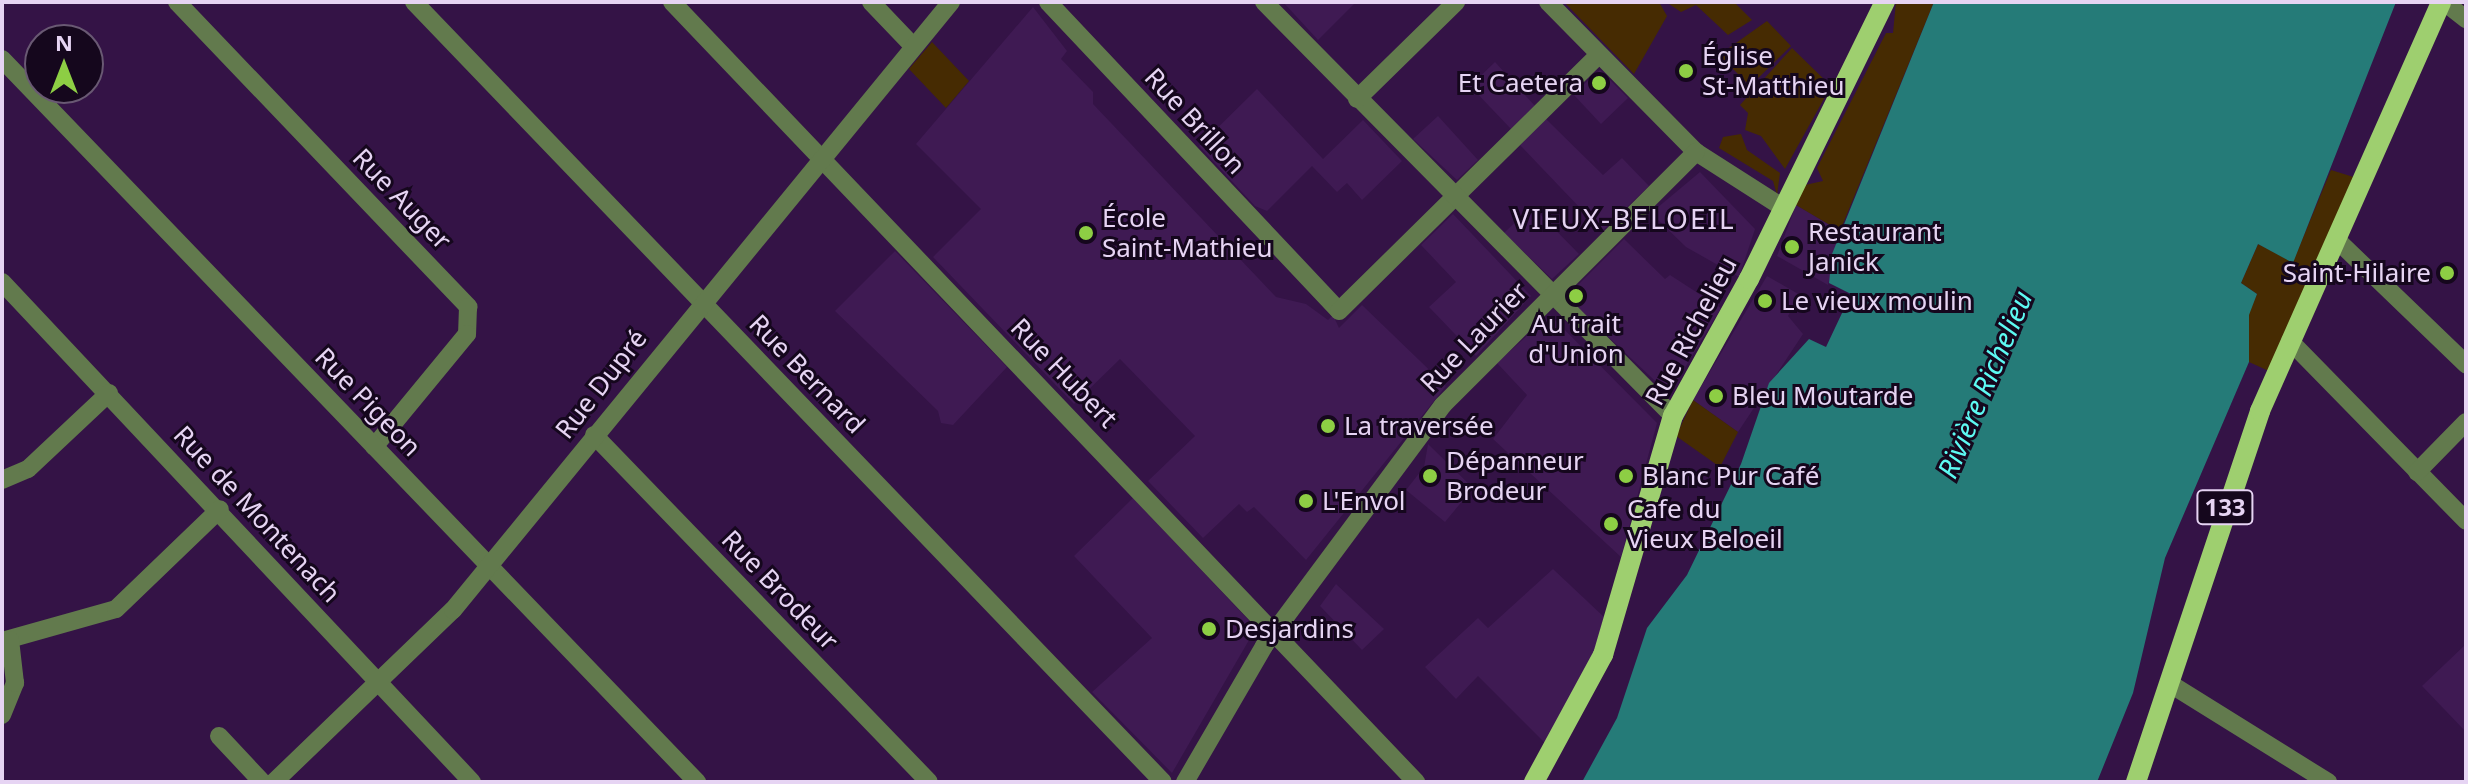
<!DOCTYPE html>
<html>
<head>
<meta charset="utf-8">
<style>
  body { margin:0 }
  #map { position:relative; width:2468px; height:784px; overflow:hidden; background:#341346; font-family:"Noto Sans",sans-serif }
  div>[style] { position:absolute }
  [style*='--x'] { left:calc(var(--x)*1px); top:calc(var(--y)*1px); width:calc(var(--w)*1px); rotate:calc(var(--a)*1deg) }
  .built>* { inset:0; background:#3f1a53 }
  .green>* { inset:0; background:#462b02 }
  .water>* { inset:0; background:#257b78 }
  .minor>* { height:18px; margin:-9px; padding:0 9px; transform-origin:9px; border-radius:9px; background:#627a4d }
  .major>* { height:20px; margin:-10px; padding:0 10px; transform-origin:10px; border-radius:10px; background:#9ecf6f }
  .dots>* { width:22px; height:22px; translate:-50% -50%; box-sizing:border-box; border:4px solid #15071d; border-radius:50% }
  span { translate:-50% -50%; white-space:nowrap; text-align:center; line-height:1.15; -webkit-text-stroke:6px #15071d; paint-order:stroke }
  .shield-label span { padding:2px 6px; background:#15071d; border:2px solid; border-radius:6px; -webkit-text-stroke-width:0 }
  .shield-label { font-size:24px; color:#e6d4f3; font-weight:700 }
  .poi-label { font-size:26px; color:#e6d4f3 }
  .left { translate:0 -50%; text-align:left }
  .right { translate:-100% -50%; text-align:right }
  .street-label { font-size:26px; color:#e6d4f3 }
  .neighbourhood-label { font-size:28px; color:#e6d4f3; letter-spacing:2px }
  .water-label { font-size:28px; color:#5df9f2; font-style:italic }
  .frame { position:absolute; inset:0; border:4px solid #e6d4f3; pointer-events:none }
  .north { position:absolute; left:24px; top:24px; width:80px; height:80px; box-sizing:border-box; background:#15071d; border:2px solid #695973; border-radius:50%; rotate:0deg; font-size:22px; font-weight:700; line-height:32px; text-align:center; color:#e6d4f3 }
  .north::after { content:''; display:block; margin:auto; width:28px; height:36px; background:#8dce44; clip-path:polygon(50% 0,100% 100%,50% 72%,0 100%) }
</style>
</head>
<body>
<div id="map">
  <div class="built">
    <i style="clip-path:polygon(1283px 2px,1356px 2px,1318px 40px)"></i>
    <i style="clip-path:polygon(1033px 7px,1067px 51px,1061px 59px,1093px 92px,1093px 104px,1276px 297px,1306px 304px,1328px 320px,1333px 315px,1339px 328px,1362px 305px,1446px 386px,1306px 560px,1254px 507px,1247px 512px,1239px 504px,1203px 538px,1148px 481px,1195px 436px,1120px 359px,1074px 404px,933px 257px,981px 209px,916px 144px)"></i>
    <i style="clip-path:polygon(1495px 62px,1535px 106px,1511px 129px,1470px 86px)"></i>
    <i style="clip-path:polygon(1600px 70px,1628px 98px,1601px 124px,1573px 94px)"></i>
    <i style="clip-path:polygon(1257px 89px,1323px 159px,1363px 120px,1402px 161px,1362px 200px,1347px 183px,1337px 192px,1312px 166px,1267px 211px,1255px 206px,1199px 146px)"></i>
    <i style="clip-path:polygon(1438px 116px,1478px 160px,1457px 180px,1413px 139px)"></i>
    <i style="clip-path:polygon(1546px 119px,1603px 175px,1622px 158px,1649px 186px,1602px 231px,1520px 145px)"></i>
    <i style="clip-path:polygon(1700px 172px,1755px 229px,1739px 277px,1686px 247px,1651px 213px)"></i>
    <i style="clip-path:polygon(1796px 205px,1840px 231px,1828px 285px,1777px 256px)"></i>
    <i style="clip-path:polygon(1532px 206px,1579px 254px,1552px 279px,1504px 233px)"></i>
    <i style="clip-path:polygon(1453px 214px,1531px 296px,1476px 356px,1429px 307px,1456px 282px,1421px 245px)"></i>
    <i style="clip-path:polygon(1624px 239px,1665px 279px,1670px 275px,1721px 308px,1669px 394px,1566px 297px)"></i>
    <i style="clip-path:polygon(895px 251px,1007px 367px,953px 425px,941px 423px,938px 411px,835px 311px)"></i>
    <i style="clip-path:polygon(1767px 276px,1800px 295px,1788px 316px,1803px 334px,1738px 432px,1693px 400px)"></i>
    <i style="clip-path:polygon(1550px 315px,1657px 423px,1621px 557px,1493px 439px,1527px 395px,1497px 363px)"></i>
    <i style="clip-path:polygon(1428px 444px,1473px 488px,1445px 522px,1406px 490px,1424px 467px)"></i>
    <i style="clip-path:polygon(1133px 498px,1256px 628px,1172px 773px,1092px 692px,1152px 638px,1074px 556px)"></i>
    <i style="clip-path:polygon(1553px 569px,1604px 617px,1592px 658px,1545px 743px,1478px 676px,1456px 699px,1425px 667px,1478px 618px,1488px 628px)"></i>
    <i style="clip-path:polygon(1336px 584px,1384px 629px,1362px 650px,1320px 606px)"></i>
    <i style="clip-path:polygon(2466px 644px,2466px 732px,2422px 686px)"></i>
  </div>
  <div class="green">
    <i style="clip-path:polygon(1564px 2px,1659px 2px,1667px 16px,1634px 74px)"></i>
    <i style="clip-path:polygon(1666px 2px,1734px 2px,1752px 20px,1728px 35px,1696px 5px,1681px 12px)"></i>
    <i style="clip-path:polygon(1896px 2px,1934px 2px,1840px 231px,1796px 205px,1805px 185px,1823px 181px,1817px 168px,1886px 33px,1893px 33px)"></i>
    <i style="clip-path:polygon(1767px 21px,1791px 46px,1750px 86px,1719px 55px)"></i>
    <i style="clip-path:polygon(932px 42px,969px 81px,946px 108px,909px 69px)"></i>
    <i style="clip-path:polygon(1792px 48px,1831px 86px,1785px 169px,1761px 136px,1745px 130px,1748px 113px,1740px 105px)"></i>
    <i style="clip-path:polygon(1741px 134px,1747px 150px,1780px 173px,1777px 195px,1773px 181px,1719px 148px,1723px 137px)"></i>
    <i style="clip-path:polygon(2331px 170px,2360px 179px,2271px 372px,2249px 362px,2248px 315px,2257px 294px,2241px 283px,2258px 244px,2293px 262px)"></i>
    <i style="clip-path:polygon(1693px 400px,1738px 432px,1720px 467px,1676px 436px)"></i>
  </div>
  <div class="water">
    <i style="clip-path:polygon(1934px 2px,2396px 2px,2293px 263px,2258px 244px,2241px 283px,2257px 294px,2249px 315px,2249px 362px,2165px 558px,2133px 693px,2097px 782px,1582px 782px,1617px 718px,1647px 628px,1687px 575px,1741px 464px,1769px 383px,1809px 339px,1826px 347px,1851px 294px,1829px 283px,1832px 254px)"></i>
  </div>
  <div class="minor">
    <i style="--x:177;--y:2;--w:422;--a:46.3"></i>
    <i style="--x:468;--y:307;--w:27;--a:92"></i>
    <i style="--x:467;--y:334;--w:146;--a:129.5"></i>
    <i style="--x:414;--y:2;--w:1081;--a:46.16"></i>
    <i style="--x:672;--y:2;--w:1078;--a:46.35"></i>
    <i style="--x:871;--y:2;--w:61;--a:46.3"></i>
    <i style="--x:1048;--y:2;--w:424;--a:46.7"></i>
    <i style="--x:1339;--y:311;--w:365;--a:-44.6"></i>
    <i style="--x:1264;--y:2;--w:582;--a:45.35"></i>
    <i style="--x:1548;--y:2;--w:211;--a:45.4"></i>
    <i style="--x:1696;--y:152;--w:102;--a:32.6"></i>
    <i style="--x:2444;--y:2;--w:28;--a:38"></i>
    <i style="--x:2;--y:59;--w:1003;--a:46.13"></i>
    <i style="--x:1357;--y:99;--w:139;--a:-44.4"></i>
    <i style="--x:2338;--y:241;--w:178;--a:43.9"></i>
    <i style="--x:2;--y:282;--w:686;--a:46.77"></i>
    <i style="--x:2290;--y:341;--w:252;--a:45.6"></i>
    <i style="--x:594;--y:435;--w:482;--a:46"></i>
    <i style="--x:2417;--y:472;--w:70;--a:-45.6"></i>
    <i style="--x:2;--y:480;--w:28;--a:-23"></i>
    <i style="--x:28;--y:469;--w:111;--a:-43.2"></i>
    <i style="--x:2;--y:641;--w:118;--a:-15.7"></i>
    <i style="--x:116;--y:609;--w:144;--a:-43.9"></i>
    <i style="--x:2172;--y:685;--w:184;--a:31.9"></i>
    <i style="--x:2;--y:715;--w:35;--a:-68"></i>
    <i style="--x:15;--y:683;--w:43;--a:-96.6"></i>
    <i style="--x:219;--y:736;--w:63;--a:46.9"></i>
    <i style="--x:274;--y:782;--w:248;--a:-43.9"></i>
    <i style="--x:453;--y:610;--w:786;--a:-50.68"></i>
    <i style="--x:1185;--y:782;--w:157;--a:-59.8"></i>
    <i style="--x:1264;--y:646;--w:300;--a:-53.4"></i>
    <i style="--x:1443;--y:405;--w:358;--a:-45"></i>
  </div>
  <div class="major">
    <i style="--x:1534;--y:782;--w:145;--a:-61.5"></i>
    <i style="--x:1603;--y:655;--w:249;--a:-73.7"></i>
    <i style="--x:1673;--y:416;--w:157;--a:-61"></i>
    <i style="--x:1749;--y:279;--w:309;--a:-63.9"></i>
    <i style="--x:2136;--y:782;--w:391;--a:-71.5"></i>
    <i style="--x:2260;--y:411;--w:447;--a:-66.1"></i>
  </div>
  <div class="dots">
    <i style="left:1686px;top:71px;background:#8dce44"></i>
    <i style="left:1599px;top:83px;background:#8dce44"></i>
    <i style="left:1086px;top:233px;background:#8dce44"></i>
    <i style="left:1792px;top:247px;background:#8dce44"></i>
    <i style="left:2447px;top:273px;background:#8dce44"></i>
    <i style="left:1576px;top:296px;background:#8dce44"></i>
    <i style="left:1765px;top:301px;background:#8dce44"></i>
    <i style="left:1716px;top:396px;background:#8dce44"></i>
    <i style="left:1328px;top:426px;background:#8dce44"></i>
    <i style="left:1430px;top:476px;background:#8dce44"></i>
    <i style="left:1626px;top:476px;background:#8dce44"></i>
    <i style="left:1306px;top:501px;background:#8dce44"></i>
    <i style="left:1611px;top:524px;background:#8dce44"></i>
    <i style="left:1209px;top:629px;background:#8dce44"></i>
  </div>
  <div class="shield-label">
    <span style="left:2225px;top:507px">133</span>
  </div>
  <div class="poi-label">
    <span class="left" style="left:1702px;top:71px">Église<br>St-Matthieu</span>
    <span class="right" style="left:1583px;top:83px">Et Caetera</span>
    <span class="left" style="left:1102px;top:233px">École<br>Saint-Mathieu</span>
    <span class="left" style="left:1808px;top:247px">Restaurant<br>Janick</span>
    <span class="right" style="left:2431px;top:273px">Saint-Hilaire</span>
    <span class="left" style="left:1781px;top:301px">Le vieux moulin</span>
    <span style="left:1576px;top:339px">Au trait<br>d'Union</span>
    <span class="left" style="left:1732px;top:396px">Bleu Moutarde</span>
    <span class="left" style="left:1344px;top:426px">La traversée</span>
    <span class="left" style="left:1446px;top:476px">Dépanneur<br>Brodeur</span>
    <span class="left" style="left:1642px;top:476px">Blanc Pur Café</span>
    <span class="left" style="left:1322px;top:501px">L'Envol</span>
    <span class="left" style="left:1627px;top:524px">Cafe du<br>Vieux Beloeil</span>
    <span class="left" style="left:1225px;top:629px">Desjardins</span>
  </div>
  <div class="street-label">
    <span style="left:1195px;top:121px;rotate:47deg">Rue Brillon</span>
    <span style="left:402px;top:199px;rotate:46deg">Rue Auger</span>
    <span style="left:1691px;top:331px;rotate:-62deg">Rue Richelieu</span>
    <span style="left:1474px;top:337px;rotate:-46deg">Rue Laurier</span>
    <span style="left:1064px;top:373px;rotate:46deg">Rue Hubert</span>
    <span style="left:807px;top:374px;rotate:46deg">Rue Bernard</span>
    <span style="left:601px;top:384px;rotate:-52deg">Rue Dupré</span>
    <span style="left:368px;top:402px;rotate:46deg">Rue Pigeon</span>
    <span style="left:257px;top:514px;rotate:47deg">Rue de Montenach</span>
    <span style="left:780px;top:590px;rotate:46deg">Rue Brodeur</span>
  </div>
  <div class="neighbourhood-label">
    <span style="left:1624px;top:218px">VIEUX-BELOEIL</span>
  </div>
  <div class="water-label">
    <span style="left:1984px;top:384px;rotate:-67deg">Rivière Richelieu</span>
  </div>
  <div class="frame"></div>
  <div class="north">N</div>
</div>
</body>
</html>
